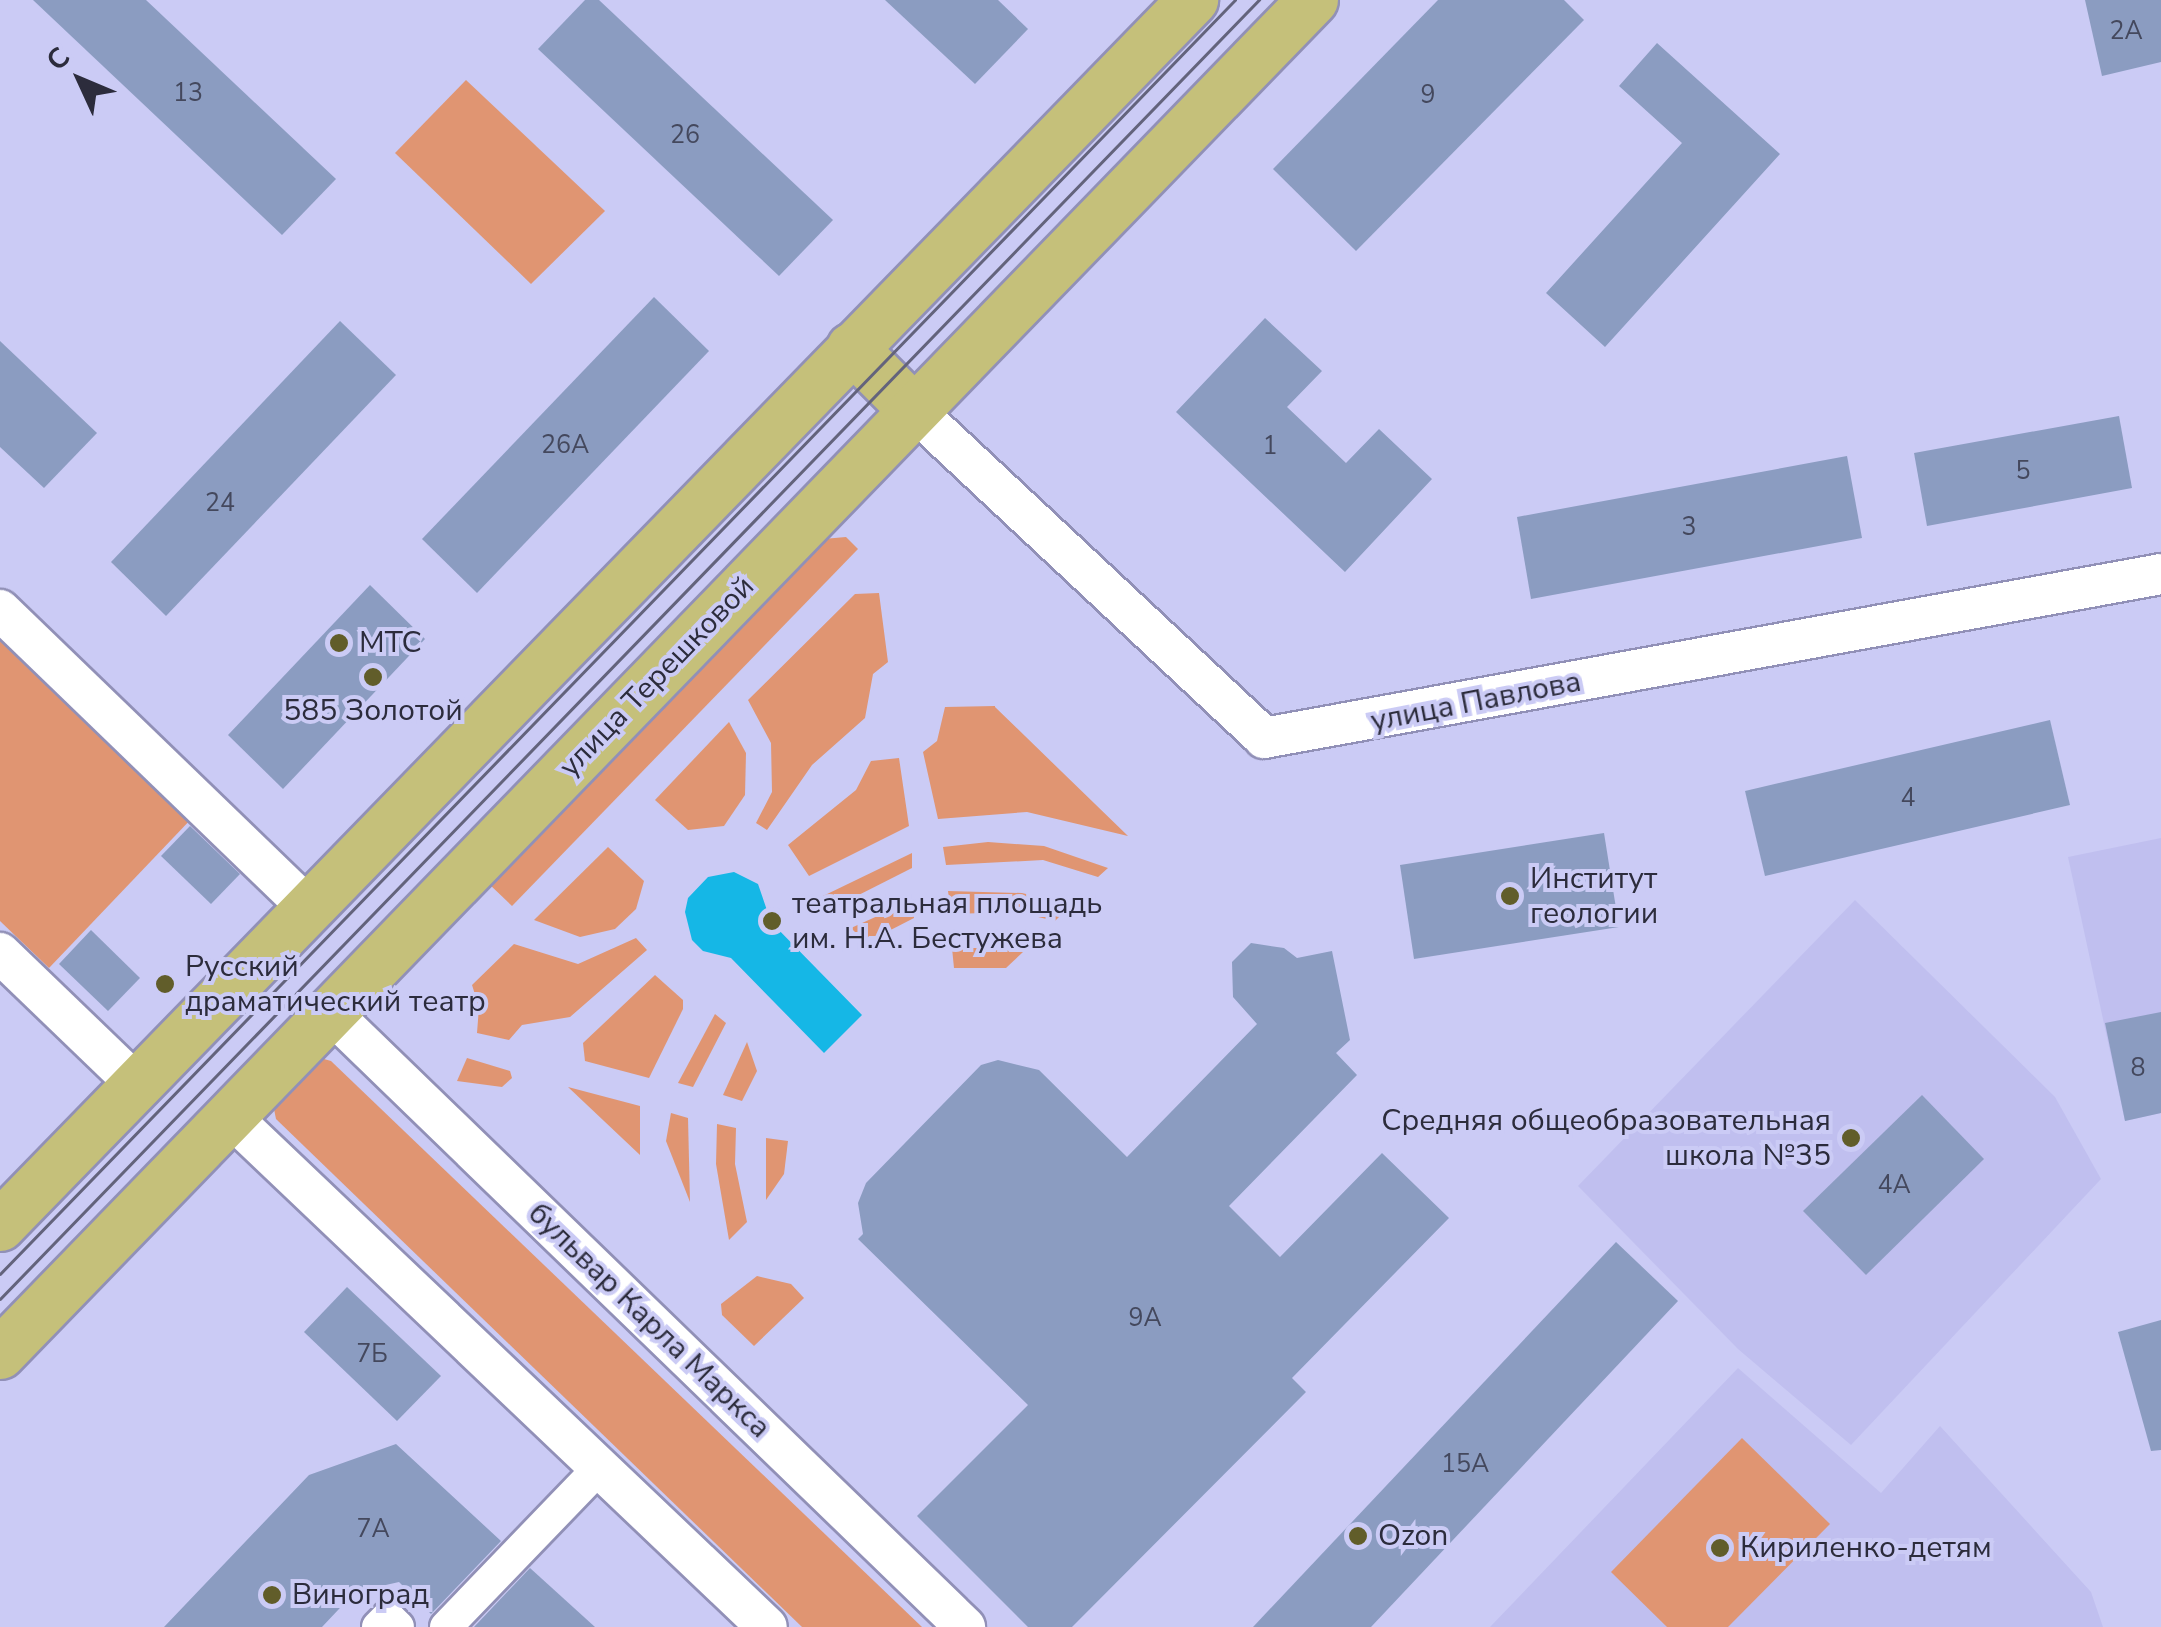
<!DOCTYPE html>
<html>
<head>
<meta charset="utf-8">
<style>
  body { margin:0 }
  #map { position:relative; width:2161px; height:1627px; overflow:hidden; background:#cbcbf5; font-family:"Nunito Sans",sans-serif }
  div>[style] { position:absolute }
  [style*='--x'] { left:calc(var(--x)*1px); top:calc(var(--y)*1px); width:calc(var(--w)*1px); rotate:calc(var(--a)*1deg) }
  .built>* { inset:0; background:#c0bfef }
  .green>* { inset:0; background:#e09572 }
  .water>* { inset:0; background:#15b7e6 }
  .building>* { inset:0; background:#8b9cc1 }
  .roads { filter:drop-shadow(2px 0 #9190b7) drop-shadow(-2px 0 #9190b7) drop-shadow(0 2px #9190b7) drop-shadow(0 -2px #9190b7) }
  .minor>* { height:32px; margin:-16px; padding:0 16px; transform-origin:16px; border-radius:16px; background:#fff }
  .tertiary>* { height:40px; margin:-20px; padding:0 20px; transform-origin:20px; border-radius:20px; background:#fff }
  .primary>* { height:50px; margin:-25px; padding:0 25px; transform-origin:25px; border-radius:25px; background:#c5c07a }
  .tram>* { height:2.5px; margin:-1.25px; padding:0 1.25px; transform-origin:1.25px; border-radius:1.25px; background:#63637c }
  .dots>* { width:28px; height:28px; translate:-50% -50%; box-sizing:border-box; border:5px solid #cbcbf5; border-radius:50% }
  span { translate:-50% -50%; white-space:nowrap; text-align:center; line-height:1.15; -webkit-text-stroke:8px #cbcbf5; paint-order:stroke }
  .number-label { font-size:25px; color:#44485d }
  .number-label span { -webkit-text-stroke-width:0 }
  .poi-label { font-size:30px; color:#2c2c3c }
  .left { translate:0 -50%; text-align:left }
  .right { translate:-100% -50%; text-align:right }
  .street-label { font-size:30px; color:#2c2c3c }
  .north { position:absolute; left:30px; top:30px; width:100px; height:100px; -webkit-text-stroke:8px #cbcbf5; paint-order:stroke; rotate:314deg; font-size:28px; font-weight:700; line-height:40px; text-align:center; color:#2c2c3c }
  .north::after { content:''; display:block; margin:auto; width:35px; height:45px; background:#2c2c3c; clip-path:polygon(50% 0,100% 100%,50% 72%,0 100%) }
</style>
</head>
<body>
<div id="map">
  <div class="built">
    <i style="clip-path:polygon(2161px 838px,2161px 1113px,2125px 1121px,2068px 857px)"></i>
    <i style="clip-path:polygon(1855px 900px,2055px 1097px,2101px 1179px,1851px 1445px,1738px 1349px,1578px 1186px)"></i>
    <i style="clip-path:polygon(1738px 1368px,1881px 1493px,1940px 1426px,2091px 1592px,2103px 1627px,1490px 1627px)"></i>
  </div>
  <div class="green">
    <i style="clip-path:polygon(466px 80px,605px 211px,531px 284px,395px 153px)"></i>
    <i style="clip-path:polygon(846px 537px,858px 549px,512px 906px,488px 883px,823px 539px)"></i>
    <i style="clip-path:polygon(879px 593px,888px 662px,873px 674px,865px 718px,812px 765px,767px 830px,756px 823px,772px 792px,771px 743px,748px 700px,855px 594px)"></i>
    <i style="clip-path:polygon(0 633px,194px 816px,49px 968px,0 921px)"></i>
    <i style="clip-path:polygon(995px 706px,995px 707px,1128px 836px,1027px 812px,938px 819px,923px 752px,937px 741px,945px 707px)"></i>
    <i style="clip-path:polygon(729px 722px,746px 753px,745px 795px,724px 826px,688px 830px,655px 800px)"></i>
    <i style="clip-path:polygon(899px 758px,909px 826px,809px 876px,788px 845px,856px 790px,871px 761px)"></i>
    <i style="clip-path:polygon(988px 842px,1044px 846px,1108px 868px,1098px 877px,1043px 860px,946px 865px,943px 847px)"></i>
    <i style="clip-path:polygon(608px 847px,644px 881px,636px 909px,615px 929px,580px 937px,534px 920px)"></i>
    <i style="clip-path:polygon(912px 853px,912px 868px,833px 908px,823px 896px)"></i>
    <i style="clip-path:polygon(948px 891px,1022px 893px,1071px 905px,1055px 921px,1017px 912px,951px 914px)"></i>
    <i style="clip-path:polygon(913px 900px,914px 918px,877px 937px,860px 937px,851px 928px)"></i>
    <i style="clip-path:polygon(636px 938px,647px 950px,570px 1017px,522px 1025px,509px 1040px,477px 1033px,479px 1007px,472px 985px,514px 944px,578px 964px)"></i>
    <i style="clip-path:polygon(952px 948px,984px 948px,1023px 952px,1006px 968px,954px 968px)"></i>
    <i style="clip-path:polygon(655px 975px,683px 1000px,683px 1009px,649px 1078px,585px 1061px,583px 1043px)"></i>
    <i style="clip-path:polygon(715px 1014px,726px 1023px,693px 1087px,678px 1083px)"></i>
    <i style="clip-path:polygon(747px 1042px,757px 1071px,742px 1101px,723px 1095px)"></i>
    <i style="clip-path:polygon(317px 1057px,331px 1061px,922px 1627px,802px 1627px,276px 1119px,273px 1104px)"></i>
    <i style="clip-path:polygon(467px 1058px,510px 1071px,512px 1078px,502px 1087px,457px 1081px)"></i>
    <i style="clip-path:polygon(568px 1087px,640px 1106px,640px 1155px)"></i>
    <i style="clip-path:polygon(671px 1113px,688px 1118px,690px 1202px,666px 1141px)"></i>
    <i style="clip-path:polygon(717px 1124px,736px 1128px,735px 1164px,747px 1222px,729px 1240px,716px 1164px)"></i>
    <i style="clip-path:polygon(766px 1138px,788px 1141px,784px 1174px,766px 1200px)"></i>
    <i style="clip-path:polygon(757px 1276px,791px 1284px,804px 1298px,754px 1346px,722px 1315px,721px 1304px)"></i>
    <i style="clip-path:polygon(1742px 1438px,1830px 1524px,1728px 1627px,1667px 1627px,1611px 1572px)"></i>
  </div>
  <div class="water">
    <i style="clip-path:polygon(734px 872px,758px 884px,771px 922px,862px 1015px,824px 1053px,731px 958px,703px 951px,692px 940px,685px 912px,688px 898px,708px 877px)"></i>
  </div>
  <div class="building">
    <i style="clip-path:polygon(33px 0,146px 0,336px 179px,282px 235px)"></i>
    <i style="clip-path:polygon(585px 0,599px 0,833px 220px,779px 276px,538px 49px)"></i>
    <i style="clip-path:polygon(885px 0,998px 0,1028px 29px,975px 84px)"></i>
    <i style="clip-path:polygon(1438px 0,1564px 0,1584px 20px,1356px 251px,1273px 169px)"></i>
    <i style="clip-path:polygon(2085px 0,2161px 0,2161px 62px,2102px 76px)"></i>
    <i style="clip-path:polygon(1657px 43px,1780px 154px,1605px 347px,1546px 293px,1682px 143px,1619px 86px)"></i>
    <i style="clip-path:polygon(654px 297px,709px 351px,477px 593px,422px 539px)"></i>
    <i style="clip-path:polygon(1265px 318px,1322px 371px,1287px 407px,1346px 463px,1379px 429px,1432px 479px,1345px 572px,1176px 412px)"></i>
    <i style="clip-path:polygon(340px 321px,396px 375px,166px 616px,111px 562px)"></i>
    <i style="clip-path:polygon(0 341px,97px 433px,44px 488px,0 447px)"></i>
    <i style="clip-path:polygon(2119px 416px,2132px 488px,1927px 526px,1914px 453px)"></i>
    <i style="clip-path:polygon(1847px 456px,1862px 538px,1531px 599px,1517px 517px)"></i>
    <i style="clip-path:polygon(370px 585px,425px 639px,283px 789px,228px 735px)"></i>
    <i style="clip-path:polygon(2050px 720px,2070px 805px,1765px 876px,1745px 791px)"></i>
    <i style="clip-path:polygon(190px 826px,240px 874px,211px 904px,161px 856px)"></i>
    <i style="clip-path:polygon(1604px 833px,1619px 927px,1414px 959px,1400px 865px)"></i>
    <i style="clip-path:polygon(91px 930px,140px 978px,108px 1011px,59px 964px)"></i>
    <i style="clip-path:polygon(1251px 943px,1284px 948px,1297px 958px,1332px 951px,1350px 1040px,1336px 1053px,1357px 1075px,1229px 1206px,1280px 1257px,1382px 1153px,1449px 1218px,1292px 1378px,1306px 1392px,1072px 1627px,1028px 1627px,917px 1516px,1028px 1405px,858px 1239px,863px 1234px,858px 1203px,866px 1183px,981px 1065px,998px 1060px,1039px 1070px,1127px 1157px,1257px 1024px,1233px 997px,1232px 962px)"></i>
    <i style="clip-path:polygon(2161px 1012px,2161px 1113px,2125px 1121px,2105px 1023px)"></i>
    <i style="clip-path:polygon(1922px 1095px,1984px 1159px,1866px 1275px,1803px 1211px)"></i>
    <i style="clip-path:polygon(1616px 1242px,1678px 1301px,1371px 1627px,1253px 1627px)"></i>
    <i style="clip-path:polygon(347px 1287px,441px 1376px,397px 1421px,304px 1332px)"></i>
    <i style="clip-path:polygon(2161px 1320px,2161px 1450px,2151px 1451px,2118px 1332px)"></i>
    <i style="clip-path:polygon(396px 1444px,501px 1541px,431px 1614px,399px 1582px,355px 1592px,322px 1627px,164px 1627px,309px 1475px)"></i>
    <i style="clip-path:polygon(530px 1568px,595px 1627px,474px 1627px)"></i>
  </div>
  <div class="roads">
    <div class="minor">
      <i style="--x:378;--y:1627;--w:14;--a:-45"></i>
      <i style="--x:388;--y:1617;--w:14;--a:45"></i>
      <i style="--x:446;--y:1627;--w:221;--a:-46.1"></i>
    </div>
    <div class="tertiary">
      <i style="--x:913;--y:409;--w:481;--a:43.1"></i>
      <i style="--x:1264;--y:738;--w:912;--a:-10.36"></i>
      <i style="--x:0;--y:610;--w:428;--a:44"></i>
      <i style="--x:0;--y:953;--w:190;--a:43.9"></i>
      <i style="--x:333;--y:1015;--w:880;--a:44.08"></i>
      <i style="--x:232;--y:1118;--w:738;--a:43.57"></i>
    </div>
    <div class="primary">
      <i style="--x:852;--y:348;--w:86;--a:45"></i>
      <i style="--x:0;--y:1226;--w:1711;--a:-45.78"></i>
      <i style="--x:0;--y:1354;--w:1886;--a:-45.88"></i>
    </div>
  </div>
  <div class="tram">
    <i style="--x:0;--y:1274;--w:1774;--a:-45.89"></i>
    <i style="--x:0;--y:1299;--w:1809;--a:-45.9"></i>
  </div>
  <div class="dots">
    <i style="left:339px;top:643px;background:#615d2a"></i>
    <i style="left:373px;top:677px;background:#615d2a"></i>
    <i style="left:1510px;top:896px;background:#615d2a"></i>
    <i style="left:772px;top:921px;background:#615d2a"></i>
    <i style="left:165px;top:984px;background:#615d2a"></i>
    <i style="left:1851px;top:1138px;background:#615d2a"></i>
    <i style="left:1358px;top:1536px;background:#615d2a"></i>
    <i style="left:1720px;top:1548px;background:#615d2a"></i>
    <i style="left:272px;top:1595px;background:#615d2a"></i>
  </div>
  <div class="number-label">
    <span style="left:2126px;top:31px">2А</span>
    <span style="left:188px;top:93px">13</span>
    <span style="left:1428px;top:95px">9</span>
    <span style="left:685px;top:135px">26</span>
    <span style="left:565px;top:445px">26А</span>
    <span style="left:1270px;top:446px">1</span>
    <span style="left:2023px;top:471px">5</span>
    <span style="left:220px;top:503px">24</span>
    <span style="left:1689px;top:527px">3</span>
    <span style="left:1908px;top:798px">4</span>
    <span style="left:2138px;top:1068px">8</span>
    <span style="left:1894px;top:1185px">4А</span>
    <span style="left:1145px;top:1318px">9А</span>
    <span style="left:372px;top:1354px">7Б</span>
    <span style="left:1465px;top:1464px">15А</span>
    <span style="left:373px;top:1529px">7А</span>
  </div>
  <div class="poi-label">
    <span class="left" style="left:359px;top:643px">МТС</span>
    <span style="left:373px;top:711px">585 Золотой</span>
    <span class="left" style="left:1530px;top:896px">Институт<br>геологии</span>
    <span class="left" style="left:792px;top:921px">театральная площадь<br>им. Н.А. Бестужева</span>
    <span class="left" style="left:185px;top:984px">Русский<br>драматический театр</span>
    <span class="right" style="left:1831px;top:1138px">Средняя общеобразовательная<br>школа №35</span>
    <span class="left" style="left:1378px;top:1536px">Ozon</span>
    <span class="left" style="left:1740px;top:1548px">Кириленко-детям</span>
    <span class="left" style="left:292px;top:1595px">Виноград</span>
  </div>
  <div class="street-label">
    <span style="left:657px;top:677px;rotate:-46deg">улица Терешковой</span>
    <span style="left:1476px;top:702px;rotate:-11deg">улица Павлова</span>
    <span style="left:649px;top:1321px;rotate:44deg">бульвар Карла Маркса</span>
  </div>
  <div class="north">С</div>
</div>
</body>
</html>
